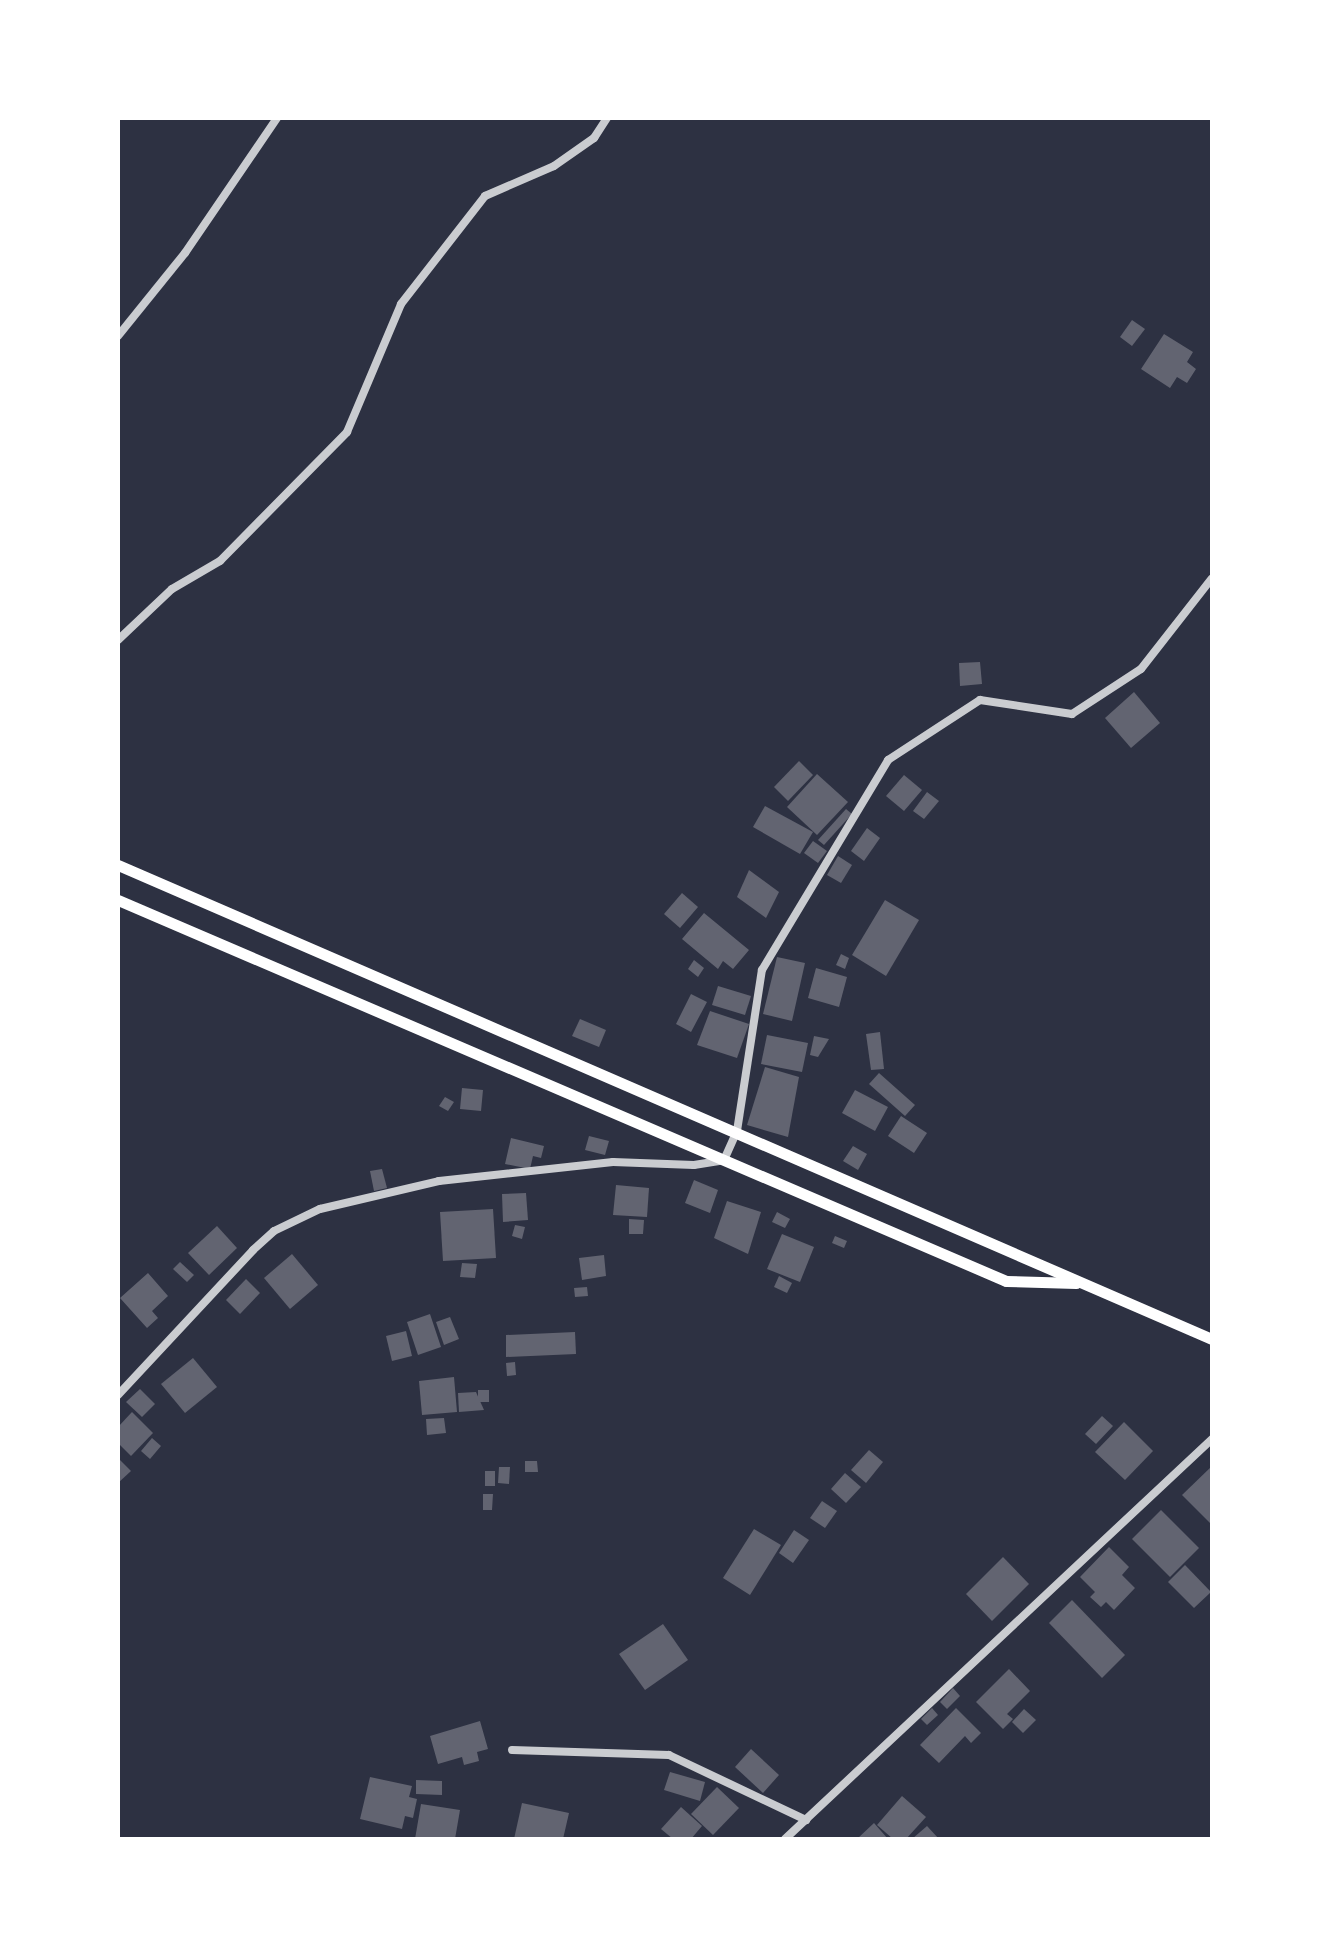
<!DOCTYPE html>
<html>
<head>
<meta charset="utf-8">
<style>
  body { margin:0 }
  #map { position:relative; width:1330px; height:1957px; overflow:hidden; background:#2d3142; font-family:Raleway,sans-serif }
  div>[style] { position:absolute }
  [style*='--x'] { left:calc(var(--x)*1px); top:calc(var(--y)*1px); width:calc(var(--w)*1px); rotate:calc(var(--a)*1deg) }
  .building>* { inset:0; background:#626471 }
  .minor>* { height:8px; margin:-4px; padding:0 4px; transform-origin:4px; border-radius:4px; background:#caccd0 }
  .secondary>* { height:11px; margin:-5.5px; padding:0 5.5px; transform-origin:5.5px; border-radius:5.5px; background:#fff }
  span { translate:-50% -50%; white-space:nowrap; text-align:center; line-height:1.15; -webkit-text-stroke:7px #fff; paint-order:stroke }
  .frame { position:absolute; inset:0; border:120px solid #fff; pointer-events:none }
</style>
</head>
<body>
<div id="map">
  <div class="building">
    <i style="clip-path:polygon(1132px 320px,1145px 329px,1132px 346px,1120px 337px)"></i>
    <i style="clip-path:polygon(1164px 334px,1193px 352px,1187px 362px,1196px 369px,1187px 383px,1177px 377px,1170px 388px,1141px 369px)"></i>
    <i style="clip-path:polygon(980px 662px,982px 684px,960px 686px,959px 663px)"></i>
    <i style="clip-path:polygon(1134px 692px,1160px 723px,1131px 748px,1105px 718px)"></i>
    <i style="clip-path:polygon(799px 761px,813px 775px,788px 801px,774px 787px)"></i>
    <i style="clip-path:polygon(817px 774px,848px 802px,817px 835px,787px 807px)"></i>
    <i style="clip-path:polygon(904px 775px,922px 790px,904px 811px,886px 796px)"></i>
    <i style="clip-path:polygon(927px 792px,939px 801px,924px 819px,913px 811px)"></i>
    <i style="clip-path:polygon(765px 806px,813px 832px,800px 854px,753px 827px)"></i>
    <i style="clip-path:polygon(846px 809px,852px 814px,824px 845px,818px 840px)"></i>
    <i style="clip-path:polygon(867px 828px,880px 838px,864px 861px,851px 851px)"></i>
    <i style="clip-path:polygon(813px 841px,827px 851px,818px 863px,804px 853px)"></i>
    <i style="clip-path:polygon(838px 856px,852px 865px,841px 883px,827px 875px)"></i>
    <i style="clip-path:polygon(749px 870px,779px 892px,766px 918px,737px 897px)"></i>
    <i style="clip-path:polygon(682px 893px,698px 907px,680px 928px,664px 914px)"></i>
    <i style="clip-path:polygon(885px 900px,919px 920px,886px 976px,852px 955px)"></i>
    <i style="clip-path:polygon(704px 913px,749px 950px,733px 969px,723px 961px,718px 969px,682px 939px)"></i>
    <i style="clip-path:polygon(841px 954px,849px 958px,845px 969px,836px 965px)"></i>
    <i style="clip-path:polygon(777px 957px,805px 963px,792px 1021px,763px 1014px)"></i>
    <i style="clip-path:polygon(694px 960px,704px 968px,698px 977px,688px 969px)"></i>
    <i style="clip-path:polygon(816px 968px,847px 977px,839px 1007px,808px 998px)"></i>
    <i style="clip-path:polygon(718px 986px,751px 996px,745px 1015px,712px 1005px)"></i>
    <i style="clip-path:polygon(691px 994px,707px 1002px,691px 1032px,676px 1024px)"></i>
    <i style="clip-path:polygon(710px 1011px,749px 1024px,737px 1058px,697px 1045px)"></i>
    <i style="clip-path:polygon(580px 1019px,606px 1030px,599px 1047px,572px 1036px)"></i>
    <i style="clip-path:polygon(880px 1032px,884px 1069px,871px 1070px,866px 1034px)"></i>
    <i style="clip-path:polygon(767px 1035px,808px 1043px,802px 1072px,761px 1064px)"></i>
    <i style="clip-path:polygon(814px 1036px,829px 1039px,818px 1057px,810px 1055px)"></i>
    <i style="clip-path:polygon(765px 1067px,799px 1077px,788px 1137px,747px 1125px)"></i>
    <i style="clip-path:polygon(879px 1073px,915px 1105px,905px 1116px,869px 1084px)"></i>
    <i style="clip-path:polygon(462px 1088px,483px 1090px,481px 1111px,460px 1109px)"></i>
    <i style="clip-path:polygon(855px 1090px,888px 1107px,875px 1131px,842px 1113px)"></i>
    <i style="clip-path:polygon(445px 1097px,454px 1102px,448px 1111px,439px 1106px)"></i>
    <i style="clip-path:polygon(901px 1116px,927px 1133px,914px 1153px,888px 1136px)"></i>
    <i style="clip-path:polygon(589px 1136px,609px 1141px,605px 1155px,585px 1150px)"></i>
    <i style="clip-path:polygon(511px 1138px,544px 1146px,541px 1158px,533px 1156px,530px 1169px,505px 1164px)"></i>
    <i style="clip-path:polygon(853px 1146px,867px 1154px,858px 1170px,843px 1161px)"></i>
    <i style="clip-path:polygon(382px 1169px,387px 1188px,374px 1191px,370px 1171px)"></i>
    <i style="clip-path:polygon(694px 1180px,718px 1190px,710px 1213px,685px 1203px)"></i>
    <i style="clip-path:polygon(616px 1185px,649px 1188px,647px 1217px,613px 1215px)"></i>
    <i style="clip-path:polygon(526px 1193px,528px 1220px,503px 1222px,502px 1194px)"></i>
    <i style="clip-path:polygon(727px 1201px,761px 1212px,748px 1254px,714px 1238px)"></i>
    <i style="clip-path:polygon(493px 1209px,496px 1258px,443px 1261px,440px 1212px)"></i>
    <i style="clip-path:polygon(777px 1212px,790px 1219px,785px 1228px,772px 1222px)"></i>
    <i style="clip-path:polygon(629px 1219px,644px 1220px,643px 1234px,629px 1234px)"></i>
    <i style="clip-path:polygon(515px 1225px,525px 1227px,522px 1239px,512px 1236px)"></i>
    <i style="clip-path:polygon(217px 1226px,237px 1248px,209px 1275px,188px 1253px)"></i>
    <i style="clip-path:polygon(782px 1234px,814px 1247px,800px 1282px,767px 1269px)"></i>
    <i style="clip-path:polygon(835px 1236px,847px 1241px,844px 1248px,832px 1243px)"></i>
    <i style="clip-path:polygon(292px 1254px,318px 1285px,290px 1309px,264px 1278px)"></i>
    <i style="clip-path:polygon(604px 1255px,606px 1276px,582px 1280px,579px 1258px)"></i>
    <i style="clip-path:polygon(180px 1262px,194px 1275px,187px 1282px,173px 1269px)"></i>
    <i style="clip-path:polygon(462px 1263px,477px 1264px,475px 1278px,460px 1277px)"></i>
    <i style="clip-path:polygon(148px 1273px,168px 1296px,152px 1311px,158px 1318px,147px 1328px,120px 1298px)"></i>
    <i style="clip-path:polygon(779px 1276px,792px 1283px,787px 1293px,774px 1287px)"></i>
    <i style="clip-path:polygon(246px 1279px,260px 1293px,240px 1314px,226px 1300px)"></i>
    <i style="clip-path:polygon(587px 1287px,588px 1296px,575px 1297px,574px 1288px)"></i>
    <i style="clip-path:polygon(430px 1314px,441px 1347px,418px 1355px,407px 1322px)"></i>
    <i style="clip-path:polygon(450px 1317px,459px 1339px,444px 1345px,436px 1322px)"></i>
    <i style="clip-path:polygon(406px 1331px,412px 1356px,392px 1361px,386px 1336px)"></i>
    <i style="clip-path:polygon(575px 1332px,576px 1354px,506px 1357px,506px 1335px)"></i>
    <i style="clip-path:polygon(193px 1358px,217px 1387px,185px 1413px,161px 1384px)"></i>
    <i style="clip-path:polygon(515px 1362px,516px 1375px,507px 1376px,506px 1363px)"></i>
    <i style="clip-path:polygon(454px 1377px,457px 1412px,422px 1415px,419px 1381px)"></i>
    <i style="clip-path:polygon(140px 1389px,155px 1404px,142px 1417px,126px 1402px)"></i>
    <i style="clip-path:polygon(478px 1390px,489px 1390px,489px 1402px,478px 1402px)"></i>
    <i style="clip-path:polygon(476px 1392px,484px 1410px,459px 1412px,458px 1393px)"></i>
    <i style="clip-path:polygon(132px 1412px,153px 1433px,131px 1456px,118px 1443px,118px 1427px)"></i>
    <i style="clip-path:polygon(1102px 1416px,1113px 1426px,1096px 1444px,1085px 1434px)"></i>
    <i style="clip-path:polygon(444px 1418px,446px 1433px,427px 1435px,426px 1419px)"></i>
    <i style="clip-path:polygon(1124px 1422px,1153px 1451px,1125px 1480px,1095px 1452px)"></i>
    <i style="clip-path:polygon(152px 1438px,161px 1446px,150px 1459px,141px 1451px)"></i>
    <i style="clip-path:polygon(869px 1450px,883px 1462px,866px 1483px,851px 1470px)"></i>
    <i style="clip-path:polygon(118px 1458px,131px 1471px,118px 1483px)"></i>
    <i style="clip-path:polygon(525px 1461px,537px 1461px,538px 1472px,525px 1472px)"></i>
    <i style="clip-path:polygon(1212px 1466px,1212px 1525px,1182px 1495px)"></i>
    <i style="clip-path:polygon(499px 1467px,510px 1467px,509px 1484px,498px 1483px)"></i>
    <i style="clip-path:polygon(485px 1471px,495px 1471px,495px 1486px,485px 1486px)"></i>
    <i style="clip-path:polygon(845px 1473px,861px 1487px,846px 1503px,831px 1489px)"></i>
    <i style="clip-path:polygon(483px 1494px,493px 1494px,492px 1510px,483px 1510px)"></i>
    <i style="clip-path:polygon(822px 1501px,837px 1511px,825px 1528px,810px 1518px)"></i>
    <i style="clip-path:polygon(1161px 1510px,1199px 1548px,1170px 1577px,1132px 1539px)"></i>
    <i style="clip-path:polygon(754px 1529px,781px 1545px,750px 1595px,723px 1578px)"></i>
    <i style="clip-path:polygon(794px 1530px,809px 1540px,793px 1563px,779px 1553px)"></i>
    <i style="clip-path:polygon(1109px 1547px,1129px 1567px,1122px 1575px,1135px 1588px,1114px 1610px,1106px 1602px,1101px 1607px,1090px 1597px,1095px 1592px,1080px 1577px)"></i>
    <i style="clip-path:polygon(1003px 1557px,1029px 1584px,992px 1621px,966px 1594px)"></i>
    <i style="clip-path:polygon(1185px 1565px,1211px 1592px,1194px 1608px,1168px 1582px)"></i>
    <i style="clip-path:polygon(1072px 1600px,1125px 1655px,1102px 1678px,1049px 1623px)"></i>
    <i style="clip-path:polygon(663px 1624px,688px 1660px,645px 1690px,619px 1654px)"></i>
    <i style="clip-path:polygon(1009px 1669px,1030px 1691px,1007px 1714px,1013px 1719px,1003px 1729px,976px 1702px)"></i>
    <i style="clip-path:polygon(953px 1688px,960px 1696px,947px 1709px,940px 1702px)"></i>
    <i style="clip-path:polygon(932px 1708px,938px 1715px,927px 1725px,921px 1719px)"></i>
    <i style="clip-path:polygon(956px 1708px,981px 1733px,971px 1743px,965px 1736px,939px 1763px,920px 1745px)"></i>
    <i style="clip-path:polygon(1024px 1709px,1036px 1720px,1023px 1733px,1012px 1722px)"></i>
    <i style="clip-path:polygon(480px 1721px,488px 1749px,477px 1752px,479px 1761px,464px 1765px,462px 1757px,438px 1764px,430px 1736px)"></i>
    <i style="clip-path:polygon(751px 1749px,779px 1775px,763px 1793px,735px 1767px)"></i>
    <i style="clip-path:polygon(670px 1772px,705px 1782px,700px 1801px,664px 1790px)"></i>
    <i style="clip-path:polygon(370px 1777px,412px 1786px,409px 1797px,417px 1799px,413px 1818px,405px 1816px,402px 1829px,360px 1819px)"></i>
    <i style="clip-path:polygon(416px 1780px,442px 1781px,442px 1795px,416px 1794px)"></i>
    <i style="clip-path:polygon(717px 1787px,739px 1808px,713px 1835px,691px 1814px)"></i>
    <i style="clip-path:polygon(902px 1796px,926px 1817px,906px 1839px,893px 1839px,877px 1825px)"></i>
    <i style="clip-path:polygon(522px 1803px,569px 1813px,563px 1839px,514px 1839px)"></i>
    <i style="clip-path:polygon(421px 1804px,460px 1810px,455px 1839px,415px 1839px)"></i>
    <i style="clip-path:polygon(681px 1807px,702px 1826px,691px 1839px,673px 1839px,661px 1829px)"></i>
    <i style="clip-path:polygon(874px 1823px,888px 1839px,857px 1839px)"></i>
    <i style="clip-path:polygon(927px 1826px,939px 1839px,912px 1839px)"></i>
  </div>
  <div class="minor">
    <i style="--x:118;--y:336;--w:107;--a:-51.1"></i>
    <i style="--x:185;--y:253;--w:163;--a:-55.7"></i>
    <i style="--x:118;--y:640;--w:74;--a:-43.4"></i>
    <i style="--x:172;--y:589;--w:56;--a:-30.3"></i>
    <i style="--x:220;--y:561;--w:181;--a:-45.4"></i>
    <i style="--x:347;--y:432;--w:139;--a:-67.1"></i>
    <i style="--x:401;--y:304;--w:137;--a:-52.1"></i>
    <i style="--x:485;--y:196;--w:75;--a:-23.5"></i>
    <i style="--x:554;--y:166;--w:49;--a:-35"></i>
    <i style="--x:594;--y:138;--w:24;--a:-57"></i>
    <i style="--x:118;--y:1395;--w:198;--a:-47"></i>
    <i style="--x:253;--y:1250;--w:28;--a:-42"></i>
    <i style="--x:274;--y:1231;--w:51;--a:-25.6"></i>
    <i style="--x:320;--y:1209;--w:122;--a:-13.2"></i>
    <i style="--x:439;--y:1181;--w:175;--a:-6.2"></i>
    <i style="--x:613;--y:1162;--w:81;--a:2.1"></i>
    <i style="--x:694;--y:1165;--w:30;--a:-9"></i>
    <i style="--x:724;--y:1160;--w:32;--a:-66"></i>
    <i style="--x:737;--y:1131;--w:163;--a:-81.2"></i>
    <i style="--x:762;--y:970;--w:245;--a:-59"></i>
    <i style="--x:888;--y:760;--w:110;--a:-33.1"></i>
    <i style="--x:980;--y:700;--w:93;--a:8.7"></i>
    <i style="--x:1072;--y:714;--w:82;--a:-33.1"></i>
    <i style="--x:1141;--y:669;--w:115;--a:-52"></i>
    <i style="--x:512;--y:1750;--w:157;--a:1.8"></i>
    <i style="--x:669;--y:1755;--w:152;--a:25.4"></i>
    <i style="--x:785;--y:1839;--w:585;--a:-43.13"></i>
  </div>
  <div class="secondary">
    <i style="--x:118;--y:865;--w:1192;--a:23.43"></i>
    <i style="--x:118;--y:900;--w:966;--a:23.22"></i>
    <i style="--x:1006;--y:1281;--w:70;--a:1.6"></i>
  </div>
  <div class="frame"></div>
</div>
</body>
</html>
